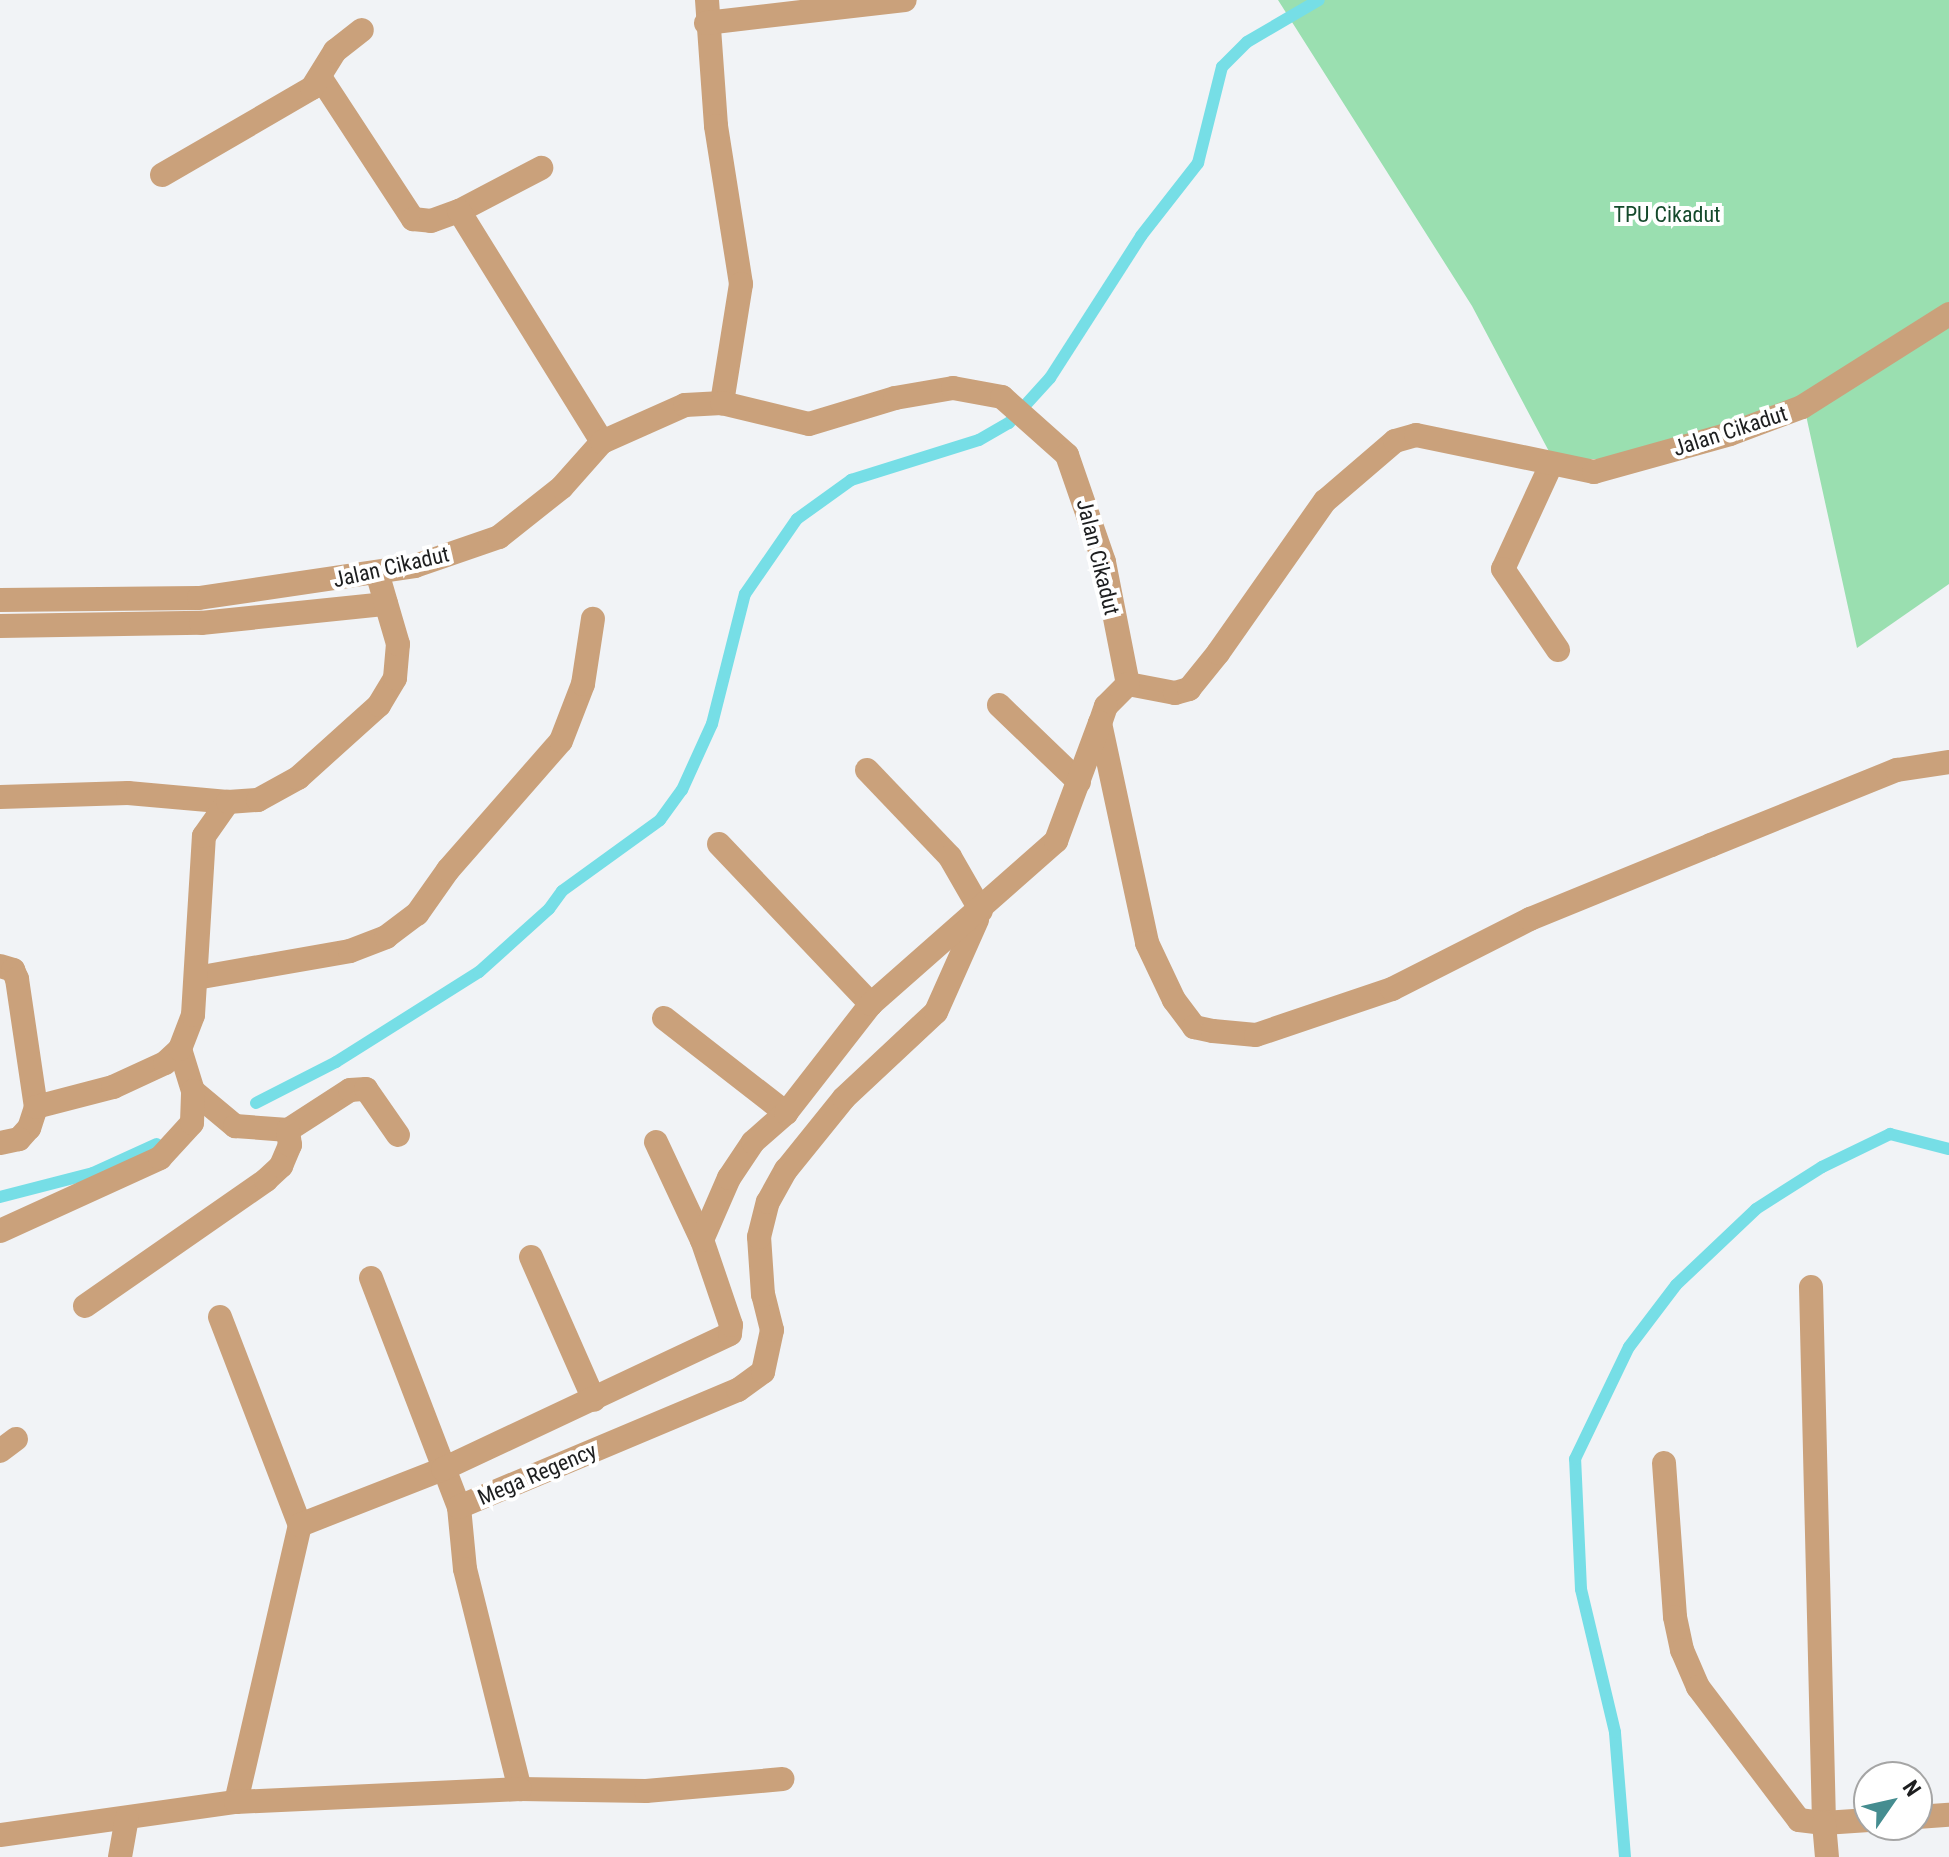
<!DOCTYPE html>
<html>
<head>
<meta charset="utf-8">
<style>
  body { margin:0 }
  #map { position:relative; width:1949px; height:1857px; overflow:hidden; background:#f1f3f6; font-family:"Roboto Condensed",sans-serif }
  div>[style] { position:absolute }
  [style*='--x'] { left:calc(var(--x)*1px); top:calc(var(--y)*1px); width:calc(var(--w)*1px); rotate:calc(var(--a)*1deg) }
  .green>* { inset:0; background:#9adfb0 }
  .stream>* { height:12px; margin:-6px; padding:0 6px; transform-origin:6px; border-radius:6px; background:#76dee6 }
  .minor>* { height:24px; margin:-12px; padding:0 12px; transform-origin:12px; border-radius:12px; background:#caa17b }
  span { translate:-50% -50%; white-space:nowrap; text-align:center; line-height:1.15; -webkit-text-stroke:8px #fff; paint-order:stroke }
  .park-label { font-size:22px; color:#154a2c }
  .street-label { font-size:22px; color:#1d1e1f }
  .north { position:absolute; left:1853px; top:1761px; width:80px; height:80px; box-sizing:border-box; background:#fff; border:2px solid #a5a5a5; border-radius:50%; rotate:56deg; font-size:22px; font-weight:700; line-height:32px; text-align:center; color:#1d1e1f }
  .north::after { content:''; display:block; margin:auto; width:28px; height:36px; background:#458d90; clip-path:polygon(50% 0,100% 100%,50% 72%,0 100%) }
</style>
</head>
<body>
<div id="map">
  <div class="green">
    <i style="clip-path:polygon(1278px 0,1949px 0,1949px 584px,1857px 648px,1802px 397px,1625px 459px,1553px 459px,1472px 306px)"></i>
  </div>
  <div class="stream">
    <i style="--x:256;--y:1103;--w:90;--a:-27.1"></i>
    <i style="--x:336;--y:1062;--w:169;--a:-32.2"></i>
    <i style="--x:479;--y:972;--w:94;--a:-42"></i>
    <i style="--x:549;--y:909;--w:22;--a:-54"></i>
    <i style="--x:562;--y:891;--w:121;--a:-35.9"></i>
    <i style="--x:660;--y:820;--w:37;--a:-54"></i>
    <i style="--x:682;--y:790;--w:72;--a:-65.6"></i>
    <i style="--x:712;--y:724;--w:134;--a:-75.8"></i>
    <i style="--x:745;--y:594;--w:91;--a:-55.3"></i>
    <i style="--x:797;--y:519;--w:67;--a:-35.8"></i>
    <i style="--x:851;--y:480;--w:134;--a:-17.4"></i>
    <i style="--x:979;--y:440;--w:34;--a:-30"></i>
    <i style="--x:1009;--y:423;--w:61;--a:-47.7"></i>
    <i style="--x:1050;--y:378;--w:169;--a:-57.3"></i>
    <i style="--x:1141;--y:236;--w:93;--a:-52"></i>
    <i style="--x:1198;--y:163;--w:99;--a:-76"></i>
    <i style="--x:1222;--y:67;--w:35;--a:-45"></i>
    <i style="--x:1247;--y:42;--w:83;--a:-30.3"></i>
    <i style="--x:0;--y:1197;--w:96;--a:-14.5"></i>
    <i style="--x:93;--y:1173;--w:70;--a:-24.4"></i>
    <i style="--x:1625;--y:1857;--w:125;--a:-94.6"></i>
    <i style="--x:1615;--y:1732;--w:147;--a:-103.4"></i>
    <i style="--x:1581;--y:1589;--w:130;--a:-92.6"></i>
    <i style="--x:1575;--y:1459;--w:124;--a:-64.3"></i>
    <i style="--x:1629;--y:1347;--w:78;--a:-52.8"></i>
    <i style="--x:1676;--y:1285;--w:110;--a:-43.5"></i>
    <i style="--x:1756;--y:1209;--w:78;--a:-32.5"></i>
    <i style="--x:1822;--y:1167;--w:76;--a:-25.9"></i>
    <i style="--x:1890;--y:1134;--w:61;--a:14.3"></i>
  </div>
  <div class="minor">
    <i style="--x:707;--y:0;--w:126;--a:85.9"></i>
    <i style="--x:716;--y:126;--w:160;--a:81"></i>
    <i style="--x:741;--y:284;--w:121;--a:99.1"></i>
    <i style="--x:706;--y:23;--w:200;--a:-6.6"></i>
    <i style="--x:320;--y:77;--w:170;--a:56.8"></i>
    <i style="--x:413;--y:219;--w:18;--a:6"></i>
    <i style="--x:431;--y:221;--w:30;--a:-20"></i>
    <i style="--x:459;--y:211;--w:93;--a:-27.7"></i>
    <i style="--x:162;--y:175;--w:173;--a:-30.1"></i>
    <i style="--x:312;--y:88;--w:44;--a:-58.1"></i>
    <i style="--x:335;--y:51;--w:34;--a:-38"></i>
    <i style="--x:459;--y:211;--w:272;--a:58.2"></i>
    <i style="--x:1550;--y:467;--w:112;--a:114.7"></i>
    <i style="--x:1503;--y:569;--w:98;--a:55.8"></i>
    <i style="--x:0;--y:600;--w:199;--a:-0.6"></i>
    <i style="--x:199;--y:598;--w:218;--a:-8.4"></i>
    <i style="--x:415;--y:566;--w:89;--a:-19"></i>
    <i style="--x:499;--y:537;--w:80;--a:-38.4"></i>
    <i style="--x:562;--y:487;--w:60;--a:-48.4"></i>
    <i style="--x:602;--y:442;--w:91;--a:-24"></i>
    <i style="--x:685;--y:405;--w:37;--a:-3"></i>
    <i style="--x:722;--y:403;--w:89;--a:13.6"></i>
    <i style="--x:809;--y:424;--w:90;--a:-16.8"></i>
    <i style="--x:895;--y:398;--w:59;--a:-9.8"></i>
    <i style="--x:953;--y:388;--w:50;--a:10.4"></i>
    <i style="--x:1002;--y:397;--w:87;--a:41.7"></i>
    <i style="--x:1067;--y:455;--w:113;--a:70.9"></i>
    <i style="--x:1104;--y:562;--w:124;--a:78.9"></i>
    <i style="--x:1128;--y:684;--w:48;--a:10.8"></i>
    <i style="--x:1175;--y:693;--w:15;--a:-16"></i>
    <i style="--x:1189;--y:689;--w:46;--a:-51.1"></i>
    <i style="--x:1218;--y:653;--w:186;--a:-54.9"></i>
    <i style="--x:1325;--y:501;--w:92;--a:-40.6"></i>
    <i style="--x:1395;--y:441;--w:22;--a:-16"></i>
    <i style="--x:1416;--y:435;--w:182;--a:11.7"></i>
    <i style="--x:1594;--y:472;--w:141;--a:-15.6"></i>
    <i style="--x:1730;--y:434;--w:77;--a:-20.6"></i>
    <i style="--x:1802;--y:407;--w:174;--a:-32.3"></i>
    <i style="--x:0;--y:626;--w:201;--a:-0.9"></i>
    <i style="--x:201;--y:623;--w:186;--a:-5.9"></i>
    <i style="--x:1128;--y:684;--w:31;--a:135"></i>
    <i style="--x:1106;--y:706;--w:18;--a:109"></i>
    <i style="--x:1100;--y:723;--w:225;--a:77.9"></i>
    <i style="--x:1147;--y:943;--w:63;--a:64.7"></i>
    <i style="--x:1174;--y:1000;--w:34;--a:53"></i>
    <i style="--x:1194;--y:1027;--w:19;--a:12"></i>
    <i style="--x:1213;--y:1031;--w:43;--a:5.3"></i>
    <i style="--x:1256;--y:1035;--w:144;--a:-18.7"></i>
    <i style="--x:1392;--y:989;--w:155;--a:-26.9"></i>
    <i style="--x:1530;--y:919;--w:196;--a:-22.2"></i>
    <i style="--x:1711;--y:845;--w:201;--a:-22"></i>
    <i style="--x:1897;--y:770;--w:53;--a:-8.7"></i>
    <i style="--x:999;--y:705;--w:111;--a:43.9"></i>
    <i style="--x:867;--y:770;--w:120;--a:46.3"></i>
    <i style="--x:950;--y:857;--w:62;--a:60.1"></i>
    <i style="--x:0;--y:797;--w:128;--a:-1.8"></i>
    <i style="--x:128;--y:793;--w:100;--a:5.1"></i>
    <i style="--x:719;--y:844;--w:221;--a:46.5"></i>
    <i style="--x:0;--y:966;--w:14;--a:17"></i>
    <i style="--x:13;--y:970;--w:10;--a:66"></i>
    <i style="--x:17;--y:979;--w:129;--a:81.6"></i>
    <i style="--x:36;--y:1107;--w:22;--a:108"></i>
    <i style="--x:29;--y:1128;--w:15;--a:132"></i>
    <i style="--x:19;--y:1139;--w:19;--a:168"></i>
    <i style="--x:196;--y:978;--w:156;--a:-9.9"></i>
    <i style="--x:350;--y:951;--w:39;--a:-21"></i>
    <i style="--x:386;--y:937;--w:39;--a:-37"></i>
    <i style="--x:417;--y:914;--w:54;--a:-54.8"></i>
    <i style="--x:448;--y:870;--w:171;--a:-48.8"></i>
    <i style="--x:561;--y:741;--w:61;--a:-68.9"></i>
    <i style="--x:583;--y:684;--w:66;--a:-81.3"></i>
    <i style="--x:664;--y:1018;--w:155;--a:37.9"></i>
    <i style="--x:180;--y:1049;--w:44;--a:72.8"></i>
    <i style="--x:193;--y:1091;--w:55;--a:39.8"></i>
    <i style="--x:235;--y:1126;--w:53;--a:4.3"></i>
    <i style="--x:288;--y:1130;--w:74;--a:-32.8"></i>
    <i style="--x:350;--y:1090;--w:16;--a:-4"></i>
    <i style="--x:366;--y:1089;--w:56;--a:55.2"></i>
    <i style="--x:36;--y:1107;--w:80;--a:-14.6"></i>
    <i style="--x:113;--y:1087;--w:57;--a:-24.8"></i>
    <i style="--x:165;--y:1063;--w:21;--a:-43"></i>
    <i style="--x:180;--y:1049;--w:36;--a:-69"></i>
    <i style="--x:193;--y:1015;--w:179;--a:-86.5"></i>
    <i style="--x:204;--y:836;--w:42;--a:-54.8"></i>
    <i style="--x:228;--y:802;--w:30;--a:-4"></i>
    <i style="--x:258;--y:800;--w:46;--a:-28.8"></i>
    <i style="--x:298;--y:778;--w:109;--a:-42"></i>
    <i style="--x:379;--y:705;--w:31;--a:-59"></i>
    <i style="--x:395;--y:678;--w:34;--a:-85"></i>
    <i style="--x:398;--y:644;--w:75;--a:-106.3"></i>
    <i style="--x:656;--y:1142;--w:108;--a:64.9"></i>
    <i style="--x:0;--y:1231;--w:176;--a:-24.5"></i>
    <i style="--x:160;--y:1158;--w:47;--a:-47.6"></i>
    <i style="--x:192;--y:1123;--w:32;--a:-88"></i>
    <i style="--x:531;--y:1257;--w:156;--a:66.2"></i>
    <i style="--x:371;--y:1278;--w:245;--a:69"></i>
    <i style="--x:459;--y:1507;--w:62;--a:84.5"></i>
    <i style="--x:465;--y:1569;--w:227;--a:76"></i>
    <i style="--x:520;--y:1789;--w:126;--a:0.9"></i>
    <i style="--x:646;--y:1791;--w:137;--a:-5"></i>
    <i style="--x:1811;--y:1287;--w:536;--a:88.61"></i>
    <i style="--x:1824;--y:1823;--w:45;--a:-3.8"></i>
    <i style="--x:85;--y:1306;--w:221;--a:-34.8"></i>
    <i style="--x:266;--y:1180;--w:21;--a:-43"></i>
    <i style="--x:281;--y:1166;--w:23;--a:-67"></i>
    <i style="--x:290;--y:1145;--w:15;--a:-98"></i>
    <i style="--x:220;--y:1317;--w:223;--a:69"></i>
    <i style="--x:0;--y:1451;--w:20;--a:-37"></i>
    <i style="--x:1664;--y:1463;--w:154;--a:85.9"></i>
    <i style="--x:1675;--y:1617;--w:34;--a:78"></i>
    <i style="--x:1682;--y:1650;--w:40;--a:66.6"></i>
    <i style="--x:1698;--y:1687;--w:167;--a:52.8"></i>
    <i style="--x:1799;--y:1820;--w:25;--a:7"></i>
    <i style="--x:1824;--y:1823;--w:34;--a:85"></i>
    <i style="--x:459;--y:1507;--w:303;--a:-22.8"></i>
    <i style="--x:738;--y:1390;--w:31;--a:-36"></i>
    <i style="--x:763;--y:1372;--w:43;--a:-77.9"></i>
    <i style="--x:772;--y:1330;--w:36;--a:-104"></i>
    <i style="--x:763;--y:1295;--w:58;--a:-93.9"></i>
    <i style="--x:759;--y:1237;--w:36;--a:-76"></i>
    <i style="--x:768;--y:1202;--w:37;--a:-61"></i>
    <i style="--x:786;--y:1170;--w:92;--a:-51.1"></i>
    <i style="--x:844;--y:1098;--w:126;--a:-43.1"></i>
    <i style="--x:936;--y:1012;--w:101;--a:-66"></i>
    <i style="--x:236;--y:1802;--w:284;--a:-77"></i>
    <i style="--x:300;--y:1525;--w:154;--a:-21.4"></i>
    <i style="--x:443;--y:1469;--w:317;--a:-25.2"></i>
    <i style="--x:730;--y:1334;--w:9;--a:-84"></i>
    <i style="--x:731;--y:1325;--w:90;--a:-108.8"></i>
    <i style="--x:702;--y:1240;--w:68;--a:-66.5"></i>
    <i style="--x:729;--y:1178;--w:43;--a:-56.3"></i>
    <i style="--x:753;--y:1142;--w:44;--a:-41.3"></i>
    <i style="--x:786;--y:1113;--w:138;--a:-52.1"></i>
    <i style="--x:871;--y:1004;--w:247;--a:-41.4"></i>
    <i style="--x:1056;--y:841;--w:126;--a:-69.6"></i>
    <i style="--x:1917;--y:1817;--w:32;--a:-4"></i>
    <i style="--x:0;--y:1835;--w:238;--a:-8"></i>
    <i style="--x:236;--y:1802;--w:284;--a:-2.6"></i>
    <i style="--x:120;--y:1857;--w:39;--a:-80"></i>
  </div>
  <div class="park-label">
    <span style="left:1667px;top:215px">TPU Cikadut</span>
  </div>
  <div class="street-label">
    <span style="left:1730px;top:431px;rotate:-18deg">Jalan Cikadut</span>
    <span style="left:1098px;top:557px;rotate:76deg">Jalan Cikadut</span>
    <span style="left:391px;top:567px;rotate:-13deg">Jalan Cikadut</span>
    <span style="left:537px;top:1474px;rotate:-23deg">Mega Regency</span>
  </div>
  <div class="north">N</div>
</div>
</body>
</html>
